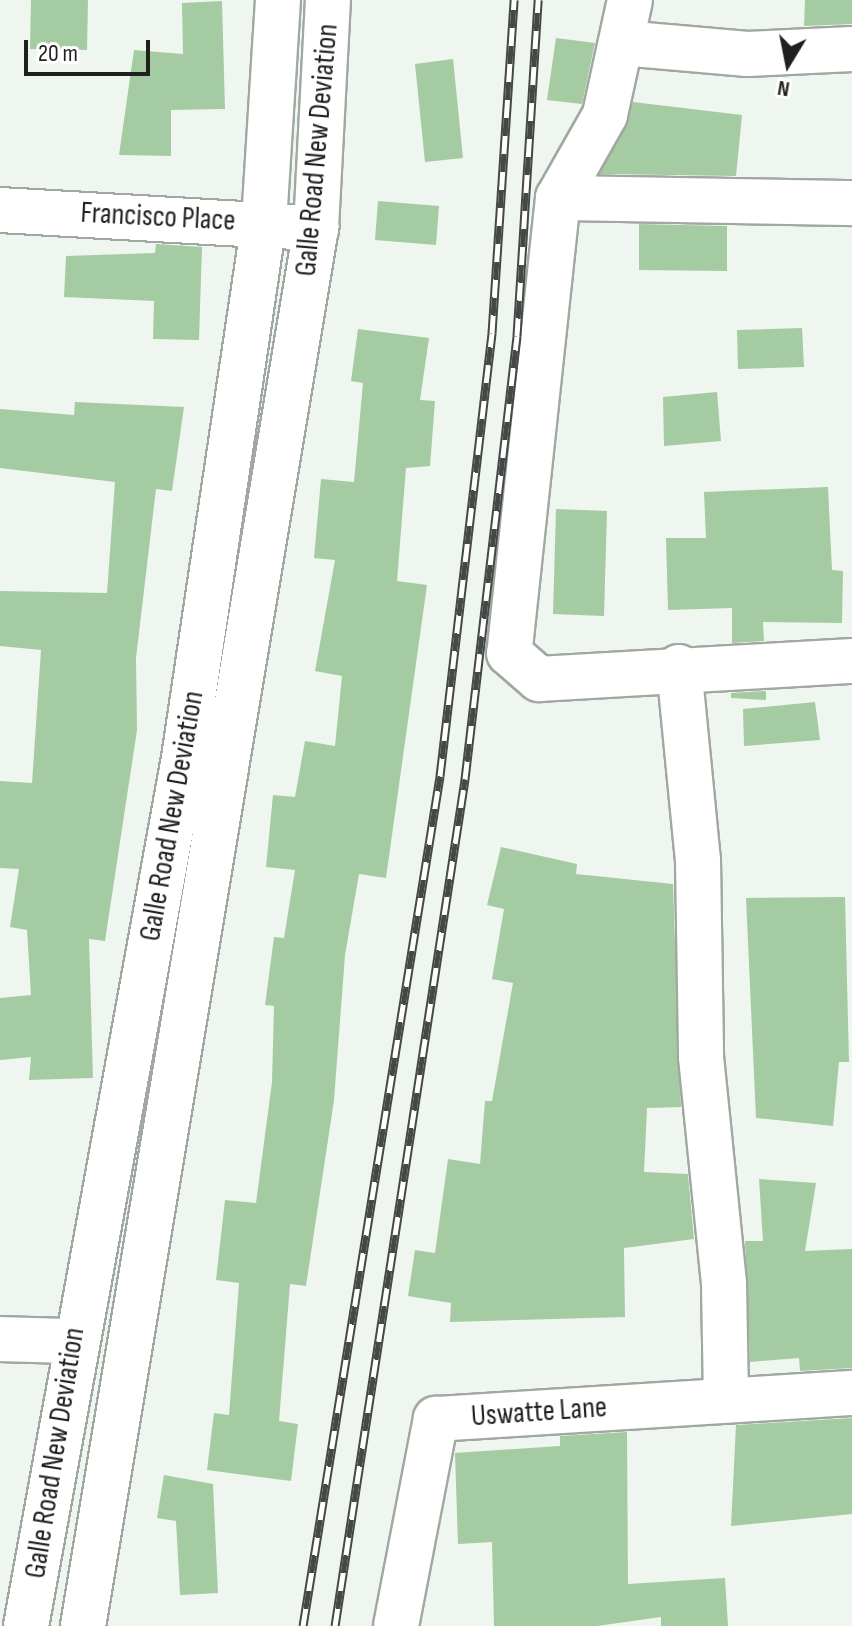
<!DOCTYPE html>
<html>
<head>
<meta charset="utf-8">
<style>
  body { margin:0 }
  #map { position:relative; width:852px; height:1626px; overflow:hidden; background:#eff6ef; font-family:"Sofia Sans Condensed",sans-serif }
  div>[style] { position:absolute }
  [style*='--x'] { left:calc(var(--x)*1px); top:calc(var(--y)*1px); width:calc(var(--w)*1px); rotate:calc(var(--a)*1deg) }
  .building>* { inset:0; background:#a5cba2 }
  .roads { filter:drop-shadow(2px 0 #a1a8a1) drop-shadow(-2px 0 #a1a8a1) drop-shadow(0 2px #a1a8a1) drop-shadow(0 -2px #a1a8a1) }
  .street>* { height:44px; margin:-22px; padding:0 22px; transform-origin:22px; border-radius:22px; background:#fff }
  .primary>* { height:44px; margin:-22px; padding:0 22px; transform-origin:22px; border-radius:22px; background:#fff }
  .rail>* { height:9px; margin-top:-4.5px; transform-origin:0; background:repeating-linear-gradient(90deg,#fff 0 18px,#454945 0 36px); box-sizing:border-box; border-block:2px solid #454945 }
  span { translate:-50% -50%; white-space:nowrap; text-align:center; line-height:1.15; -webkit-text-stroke:6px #fff; paint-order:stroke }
  .street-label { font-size:30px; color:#1e211e }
  .north { position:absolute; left:748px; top:24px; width:80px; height:80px; -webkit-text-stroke:6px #fff; paint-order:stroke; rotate:190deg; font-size:22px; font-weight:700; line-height:32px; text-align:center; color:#1e211e }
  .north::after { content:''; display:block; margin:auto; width:28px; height:36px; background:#1e211e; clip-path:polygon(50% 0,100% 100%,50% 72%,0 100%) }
  .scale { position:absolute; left:24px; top:40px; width:126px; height:36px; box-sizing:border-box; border:4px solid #1e211e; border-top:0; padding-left:10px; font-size:24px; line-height:28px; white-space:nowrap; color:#1e211e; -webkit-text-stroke:6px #fff; paint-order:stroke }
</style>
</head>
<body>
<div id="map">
  <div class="building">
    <i style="clip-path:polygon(31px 0,88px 0,87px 50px,30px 49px)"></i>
    <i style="clip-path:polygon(805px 0,852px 0,852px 24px,804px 26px)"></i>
    <i style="clip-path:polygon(222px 1px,225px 109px,171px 110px,171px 156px,119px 155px,134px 50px,183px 54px,182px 3px)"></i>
    <i style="clip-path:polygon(556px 38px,595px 43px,582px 104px,547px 100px)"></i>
    <i style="clip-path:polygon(453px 59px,463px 158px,425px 162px,415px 64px)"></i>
    <i style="clip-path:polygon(633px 102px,742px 115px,736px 176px,600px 174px)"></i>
    <i style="clip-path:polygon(378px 201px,439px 206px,436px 245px,375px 240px)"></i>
    <i style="clip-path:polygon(639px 224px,727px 226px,727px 271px,639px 270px)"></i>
    <i style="clip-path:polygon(156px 244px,202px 247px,199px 340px,153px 339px,154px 301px,64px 297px,66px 256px,155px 253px)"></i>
    <i style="clip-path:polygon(802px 328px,804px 367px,738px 369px,737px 330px)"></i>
    <i style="clip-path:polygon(358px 329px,429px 338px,420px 400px,435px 401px,430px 466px,406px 468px,397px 581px,427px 585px,386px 878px,359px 874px,345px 955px,334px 1100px,306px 1286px,290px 1284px,279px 1421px,298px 1424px,291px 1481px,207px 1470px,214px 1413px,229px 1415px,239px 1283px,216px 1280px,225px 1200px,256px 1203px,272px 1082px,274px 1006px,265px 1005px,274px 937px,284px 938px,295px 870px,266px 867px,273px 795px,295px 797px,305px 741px,335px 746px,342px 676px,315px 671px,335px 560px,314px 558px,321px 479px,354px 482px,363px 383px,351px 381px)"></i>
    <i style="clip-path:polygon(717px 392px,721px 441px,664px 446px,663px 397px)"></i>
    <i style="clip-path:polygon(75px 402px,184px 407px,172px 491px,156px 489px,136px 658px,137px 730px,105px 941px,89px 939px,93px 1078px,29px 1080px,31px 1057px,0 1060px,0 998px,31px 995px,27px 930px,10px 927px,19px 869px,0 868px,0 781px,32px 783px,41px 650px,0 646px,0 591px,107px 593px,115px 482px,0 468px,0 409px,74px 415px)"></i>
    <i style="clip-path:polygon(828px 487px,832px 570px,843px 571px,842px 623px,763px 622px,764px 641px,732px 643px,732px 608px,668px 610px,666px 538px,706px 538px,704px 492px)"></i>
    <i style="clip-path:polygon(556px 509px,607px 511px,604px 616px,553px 614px)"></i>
    <i style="clip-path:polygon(766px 691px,766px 700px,731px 698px,731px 693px)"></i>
    <i style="clip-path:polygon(815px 702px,820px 740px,744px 746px,743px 709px)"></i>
    <i style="clip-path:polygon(501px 847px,577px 864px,576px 874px,673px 884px,681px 1107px,647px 1108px,644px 1172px,688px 1174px,694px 1239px,624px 1248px,625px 1317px,450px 1322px,451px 1303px,408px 1296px,415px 1250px,435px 1253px,448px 1159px,480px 1164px,485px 1101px,492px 1101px,513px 983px,492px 979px,504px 909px,487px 905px)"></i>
    <i style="clip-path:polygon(845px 897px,849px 1062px,839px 1062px,833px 1126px,756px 1118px,746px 898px)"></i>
    <i style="clip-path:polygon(759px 1179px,816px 1183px,805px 1251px,852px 1249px,852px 1368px,800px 1371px,799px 1358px,750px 1362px,745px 1241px,763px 1241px)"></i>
    <i style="clip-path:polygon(852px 1418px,852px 1514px,731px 1526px,736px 1425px)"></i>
    <i style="clip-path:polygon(627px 1432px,628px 1584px,725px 1578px,728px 1626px,661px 1626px,661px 1617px,597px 1626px,494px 1626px,492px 1542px,458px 1544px,455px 1453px,560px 1446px,560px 1436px)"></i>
    <i style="clip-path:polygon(164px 1475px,213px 1484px,218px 1593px,180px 1595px,176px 1521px,157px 1518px)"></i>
  </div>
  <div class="roads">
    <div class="street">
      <i style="--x:630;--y:0;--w:118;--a:102.3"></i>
      <i style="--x:605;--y:115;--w:95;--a:119.5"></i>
      <i style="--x:558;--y:198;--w:458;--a:96.1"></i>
      <i style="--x:509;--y:653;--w:40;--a:41"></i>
      <i style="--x:539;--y:679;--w:314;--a:-3.3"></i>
      <i style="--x:622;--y:43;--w:126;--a:5"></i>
      <i style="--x:748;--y:54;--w:104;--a:-2.8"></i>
      <i style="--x:558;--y:198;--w:294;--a:1"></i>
      <i style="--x:0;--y:210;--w:317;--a:3.3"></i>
      <i style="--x:679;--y:667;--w:194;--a:84.4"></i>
      <i style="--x:698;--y:860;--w:197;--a:89.1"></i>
      <i style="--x:701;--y:1057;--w:228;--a:84.2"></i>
      <i style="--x:724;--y:1284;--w:115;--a:89"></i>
      <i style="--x:0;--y:1339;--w:73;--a:1.6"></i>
      <i style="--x:396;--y:1626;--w:211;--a:-79.1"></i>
      <i style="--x:436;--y:1419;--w:417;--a:-3.6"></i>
    </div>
    <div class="primary">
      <i style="--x:26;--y:1626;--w:882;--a:-79.68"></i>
      <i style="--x:184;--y:758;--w:542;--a:-81.51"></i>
      <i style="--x:264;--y:222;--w:222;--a:-86.4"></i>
      <i style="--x:83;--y:1626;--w:1417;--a:-80.54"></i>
      <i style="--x:316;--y:228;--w:228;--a:-87"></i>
    </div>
  </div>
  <div class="rail">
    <i style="--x:303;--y:1626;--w:861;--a:-80.84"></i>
    <i style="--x:440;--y:776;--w:446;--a:-83.3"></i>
    <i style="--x:492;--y:333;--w:334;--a:-86.2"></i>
    <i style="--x:335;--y:1626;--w:857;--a:-81.27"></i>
    <i style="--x:465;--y:779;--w:446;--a:-83.3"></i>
    <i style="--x:517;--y:336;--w:337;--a:-86.4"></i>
  </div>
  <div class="street-label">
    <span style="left:317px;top:150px;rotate:-85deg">Galle Road New Deviation</span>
    <span style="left:158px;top:217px;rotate:3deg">Francisco Place</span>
    <span style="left:172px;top:816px;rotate:-80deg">Galle Road New Deviation</span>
    <span style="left:539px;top:1412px;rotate:-4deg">Uswatte Lane</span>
    <span style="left:55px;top:1453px;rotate:-81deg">Galle Road New Deviation</span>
  </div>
  <div class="north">N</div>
  <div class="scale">20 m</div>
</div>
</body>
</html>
